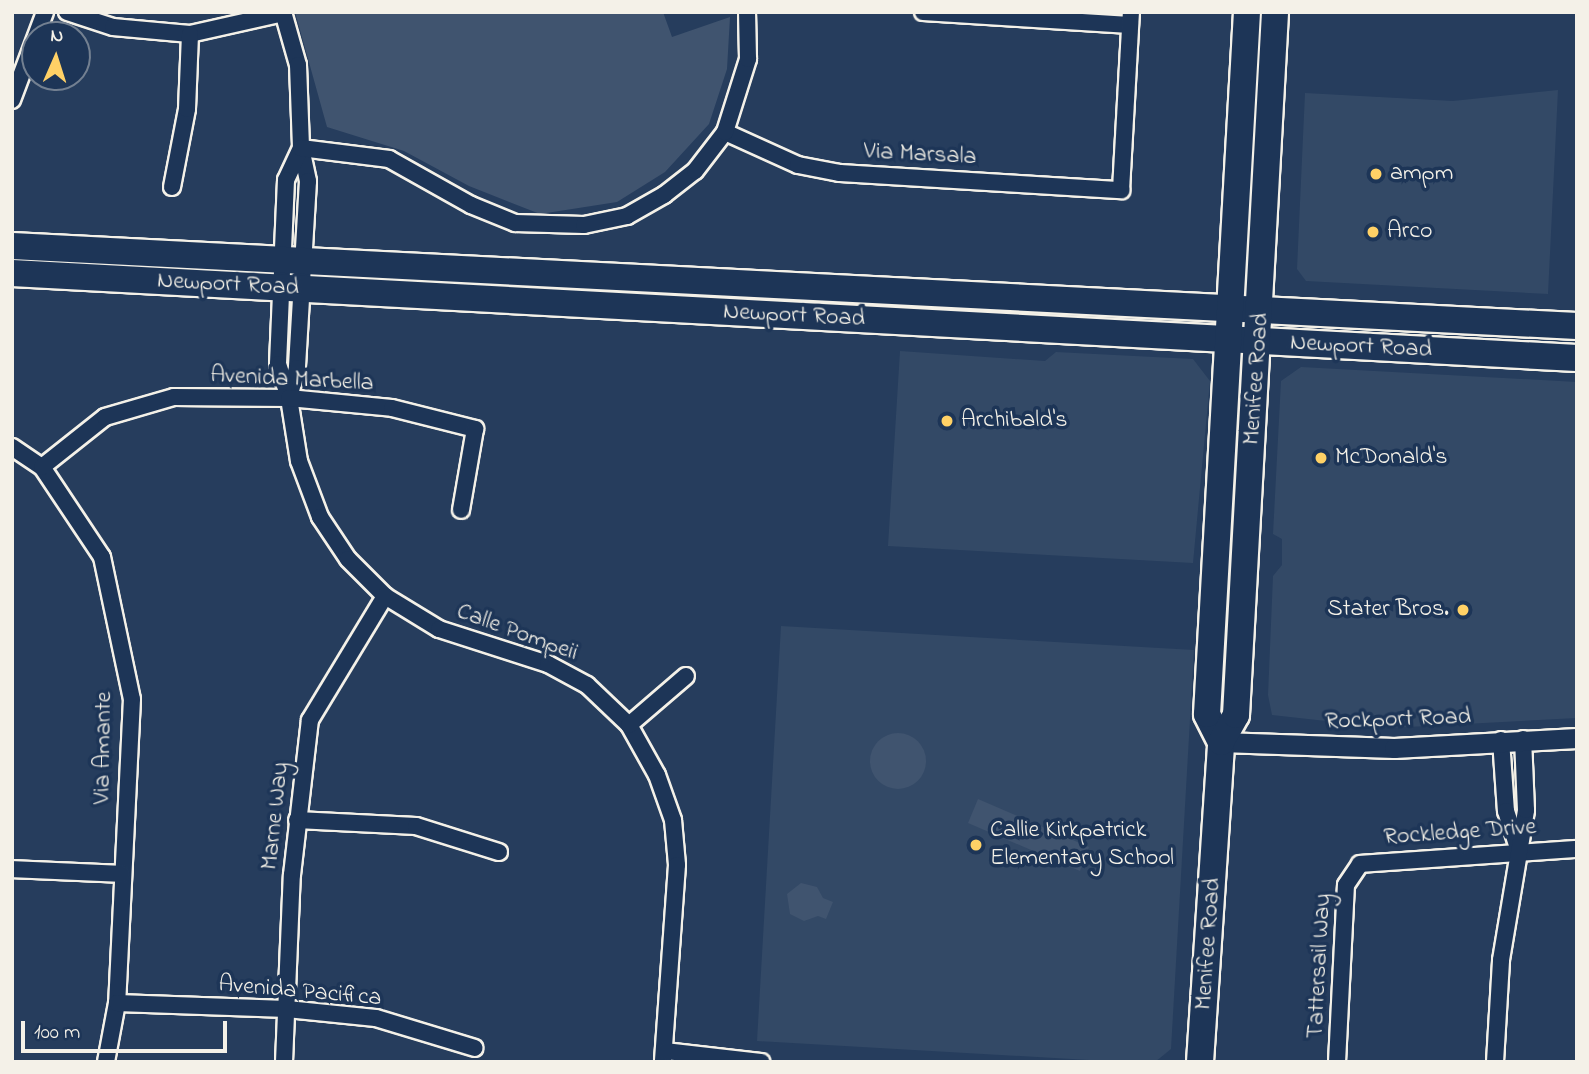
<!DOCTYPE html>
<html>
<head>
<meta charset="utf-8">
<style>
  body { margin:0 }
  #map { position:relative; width:1589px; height:1074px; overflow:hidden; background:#263d5d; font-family:"Indie Flower",sans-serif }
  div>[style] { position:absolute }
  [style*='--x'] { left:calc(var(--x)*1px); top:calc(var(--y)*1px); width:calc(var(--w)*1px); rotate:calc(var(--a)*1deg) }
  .built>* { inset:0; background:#334966 }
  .green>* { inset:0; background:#40546f }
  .round { border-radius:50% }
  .roads { filter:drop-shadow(2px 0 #f4f1e8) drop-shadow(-2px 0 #f4f1e8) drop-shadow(0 2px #f4f1e8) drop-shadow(0 -2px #f4f1e8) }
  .minor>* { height:16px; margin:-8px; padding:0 8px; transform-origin:8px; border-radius:8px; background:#1d3557 }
  .tertiary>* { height:19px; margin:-9.5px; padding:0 9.5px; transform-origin:9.5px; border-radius:9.5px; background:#1d3557 }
  .primary>* { height:26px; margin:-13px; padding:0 13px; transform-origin:13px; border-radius:13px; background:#1d3557 }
  .dots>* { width:19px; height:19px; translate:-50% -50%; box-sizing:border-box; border:4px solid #1d3557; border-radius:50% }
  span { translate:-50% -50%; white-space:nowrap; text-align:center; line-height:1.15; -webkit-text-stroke:7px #1d3557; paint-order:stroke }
  .street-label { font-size:24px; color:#f4f1e8 }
  .poi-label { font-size:24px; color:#f4f1e8 }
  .left { translate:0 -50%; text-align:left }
  .right { translate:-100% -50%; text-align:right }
  .frame { position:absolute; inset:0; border:14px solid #f4f1e8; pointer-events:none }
  .north { position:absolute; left:21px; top:21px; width:70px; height:70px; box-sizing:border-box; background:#1d3557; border:2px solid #738091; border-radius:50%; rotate:3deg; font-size:19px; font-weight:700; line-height:28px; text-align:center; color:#f4f1e8 }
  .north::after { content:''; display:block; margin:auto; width:24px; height:32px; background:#ffd166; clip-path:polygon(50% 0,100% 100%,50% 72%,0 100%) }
  .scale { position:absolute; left:21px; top:1021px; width:206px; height:32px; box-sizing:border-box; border:4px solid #f4f1e8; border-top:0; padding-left:9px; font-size:21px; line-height:24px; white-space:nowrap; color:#f4f1e8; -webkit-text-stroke:5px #1d3557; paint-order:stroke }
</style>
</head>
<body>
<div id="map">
  <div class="built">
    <i style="clip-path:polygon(1558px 90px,1548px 294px,1306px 281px,1297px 269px,1305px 93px,1453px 101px)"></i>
    <i style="clip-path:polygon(900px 351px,1045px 361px,1056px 352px,1193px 359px,1210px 381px,1193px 563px,888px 546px)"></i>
    <i style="clip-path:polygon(1301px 367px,1577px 382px,1577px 718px,1389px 728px,1272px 715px,1268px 695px,1273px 576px,1282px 565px,1282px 539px,1273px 534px,1281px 381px)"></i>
    <i style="clip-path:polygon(781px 626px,1194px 650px,1171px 1049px,1155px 1062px,1123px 1062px,757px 1041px)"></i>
  </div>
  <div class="green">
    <i style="clip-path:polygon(295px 12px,663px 12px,672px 37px,730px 17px,727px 69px,709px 124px,665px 172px,617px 202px,540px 214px,469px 186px,404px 151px,327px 127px)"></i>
    <i class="round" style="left:870px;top:733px;width:56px;height:56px"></i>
    <i style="clip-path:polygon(978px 799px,1089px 847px,1080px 871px,968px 823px)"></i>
    <i style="clip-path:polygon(801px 883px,817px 887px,823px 898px,833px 902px,826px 919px,818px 916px,804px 921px,790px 914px,787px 894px)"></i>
  </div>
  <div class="roads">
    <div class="minor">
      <i style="--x:67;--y:12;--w:48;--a:18.1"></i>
      <i style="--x:113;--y:27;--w:77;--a:5.2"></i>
      <i style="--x:190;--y:34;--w:96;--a:-12.6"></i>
      <i style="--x:283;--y:12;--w:55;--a:74.2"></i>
      <i style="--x:298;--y:65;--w:83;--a:87.9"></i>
      <i style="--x:301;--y:148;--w:34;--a:78"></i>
      <i style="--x:308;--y:181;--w:187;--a:93.4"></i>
      <i style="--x:297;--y:368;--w:30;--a:105"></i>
      <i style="--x:923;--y:12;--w:207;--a:3.6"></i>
      <i style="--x:12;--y:100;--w:94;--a:-69.4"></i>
      <i style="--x:725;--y:132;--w:80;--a:24.3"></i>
      <i style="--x:798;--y:165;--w:43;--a:10.8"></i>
      <i style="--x:840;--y:173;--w:282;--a:3.5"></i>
      <i style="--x:1121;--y:190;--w:178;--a:-86.8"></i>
      <i style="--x:301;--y:148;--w:35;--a:115"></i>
      <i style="--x:286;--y:180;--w:184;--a:92.5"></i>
      <i style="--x:278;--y:364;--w:36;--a:72"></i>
      <i style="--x:289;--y:398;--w:64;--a:81"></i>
      <i style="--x:299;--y:461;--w:60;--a:69.4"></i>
      <i style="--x:320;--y:517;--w:50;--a:56.3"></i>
      <i style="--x:348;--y:559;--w:52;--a:45"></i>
      <i style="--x:385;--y:596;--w:63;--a:31.4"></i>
      <i style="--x:439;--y:629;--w:114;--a:17.8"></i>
      <i style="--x:548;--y:664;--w:44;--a:28.3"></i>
      <i style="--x:587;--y:685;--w:58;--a:43.6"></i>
      <i style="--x:629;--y:725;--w:57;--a:60.8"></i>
      <i style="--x:657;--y:775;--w:48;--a:70.4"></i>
      <i style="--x:673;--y:820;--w:45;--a:84.9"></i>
      <i style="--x:677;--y:865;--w:197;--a:94.1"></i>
      <i style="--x:301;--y:148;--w:89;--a:7.1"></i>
      <i style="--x:389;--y:159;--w:94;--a:29.3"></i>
      <i style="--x:471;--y:205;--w:48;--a:22.2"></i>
      <i style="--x:515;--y:223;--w:69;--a:1.7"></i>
      <i style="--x:584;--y:225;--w:44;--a:-11.8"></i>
      <i style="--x:627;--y:216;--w:43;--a:-29.6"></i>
      <i style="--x:664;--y:195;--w:39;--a:-38"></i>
      <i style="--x:695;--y:171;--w:49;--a:-52.4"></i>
      <i style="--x:725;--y:132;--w:77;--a:-72.5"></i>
      <i style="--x:748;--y:59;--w:47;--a:-91.2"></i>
      <i style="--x:172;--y:187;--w:79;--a:-79.1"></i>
      <i style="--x:187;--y:109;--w:75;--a:-87.7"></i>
      <i style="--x:12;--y:447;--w:36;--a:34"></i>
      <i style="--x:42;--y:467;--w:108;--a:56.3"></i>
      <i style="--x:102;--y:557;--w:145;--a:78.1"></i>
      <i style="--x:132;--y:699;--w:304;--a:92.8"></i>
      <i style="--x:117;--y:1003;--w:60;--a:100.6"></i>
      <i style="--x:42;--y:467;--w:80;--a:-38.4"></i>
      <i style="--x:105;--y:417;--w:72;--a:-16.2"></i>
      <i style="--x:174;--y:397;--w:115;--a:0.5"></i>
      <i style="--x:289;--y:398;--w:103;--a:5.5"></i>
      <i style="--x:392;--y:408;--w:86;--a:14.2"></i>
      <i style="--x:475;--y:429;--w:82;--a:99.8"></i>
      <i style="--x:629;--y:725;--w:75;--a:-40.7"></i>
      <i style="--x:1501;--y:740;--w:71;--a:86"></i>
      <i style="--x:1506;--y:811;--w:39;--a:72"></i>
      <i style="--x:297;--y:820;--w:119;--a:2.9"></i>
      <i style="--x:416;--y:826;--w:87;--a:17.4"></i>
      <i style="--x:12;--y:869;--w:110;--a:2.6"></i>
      <i style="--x:117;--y:1003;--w:170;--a:2"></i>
      <i style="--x:287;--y:1009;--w:89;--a:5.8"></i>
      <i style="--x:376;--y:1018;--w:103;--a:16.9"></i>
      <i style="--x:666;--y:1051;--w:96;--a:6.6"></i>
      <i style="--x:284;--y:1062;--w:187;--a:-87.6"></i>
      <i style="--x:292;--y:875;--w:156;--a:-83.4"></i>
      <i style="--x:310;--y:720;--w:145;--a:-58.8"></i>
      <i style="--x:1337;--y:1062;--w:177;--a:-87.1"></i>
      <i style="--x:1346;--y:885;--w:25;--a:-56"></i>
      <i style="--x:1360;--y:864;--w:218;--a:-4"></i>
      <i style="--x:1495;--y:1062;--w:102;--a:-86.6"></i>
      <i style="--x:1501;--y:960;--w:152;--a:-80.5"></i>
      <i style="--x:1526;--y:810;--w:71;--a:-92.4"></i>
    </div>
    <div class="tertiary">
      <i style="--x:1221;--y:742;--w:173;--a:2"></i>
      <i style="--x:1394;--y:748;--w:183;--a:-3.1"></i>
    </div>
    <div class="primary">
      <i style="--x:12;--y:246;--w:1567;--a:2.93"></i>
      <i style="--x:12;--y:273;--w:1567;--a:3.11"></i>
      <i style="--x:1221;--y:742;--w:31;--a:-117"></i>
      <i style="--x:1207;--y:714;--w:703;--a:-86.74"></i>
      <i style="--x:1200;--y:1062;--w:321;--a:-86.2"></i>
      <i style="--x:1221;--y:742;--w:31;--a:-61"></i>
      <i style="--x:1236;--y:715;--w:704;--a:-86.82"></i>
    </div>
  </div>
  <div class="dots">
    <i style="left:1376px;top:174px;background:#ffd166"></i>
    <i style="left:1373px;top:232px;background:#ffd166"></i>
    <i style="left:947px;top:421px;background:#ffd166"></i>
    <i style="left:1321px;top:458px;background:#ffd166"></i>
    <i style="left:1463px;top:610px;background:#ffd166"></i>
    <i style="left:976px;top:845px;background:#ffd166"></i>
  </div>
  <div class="street-label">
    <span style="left:920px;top:155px;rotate:3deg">Via Marsala</span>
    <span style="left:228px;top:285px;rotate:3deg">Newport Road</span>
    <span style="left:794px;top:316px;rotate:3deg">Newport Road</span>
    <span style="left:1361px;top:347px;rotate:3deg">Newport Road</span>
    <span style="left:1257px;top:379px;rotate:-86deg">Menifee Road</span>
    <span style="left:292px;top:380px;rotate:3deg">Avenida Marbella</span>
    <span style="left:517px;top:633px;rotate:20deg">Calle Pompeii</span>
    <span style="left:1398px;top:720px;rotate:-2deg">Rockport Road</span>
    <span style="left:104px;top:748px;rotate:-89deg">Via Amante</span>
    <span style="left:276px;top:816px;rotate:-84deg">Marne Way</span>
    <span style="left:1460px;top:833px;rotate:-4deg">Rockledge Drive</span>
    <span style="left:1209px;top:944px;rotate:-86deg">Menifee Road</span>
    <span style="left:1320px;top:966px;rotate:-87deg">Tattersail Way</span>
    <span style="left:300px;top:992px;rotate:5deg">Avenida Pacifica</span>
  </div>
  <div class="poi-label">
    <span class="left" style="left:1390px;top:174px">ampm</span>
    <span class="left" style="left:1387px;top:232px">Arco</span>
    <span class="left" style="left:961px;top:421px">Archibald's</span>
    <span class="left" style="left:1335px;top:458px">McDonald's</span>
    <span class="right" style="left:1449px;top:610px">Stater Bros.</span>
    <span class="left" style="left:990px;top:845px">Callie Kirkpatrick<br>Elementary School</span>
  </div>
  <div class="frame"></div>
  <div class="north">N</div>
  <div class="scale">100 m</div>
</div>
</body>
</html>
